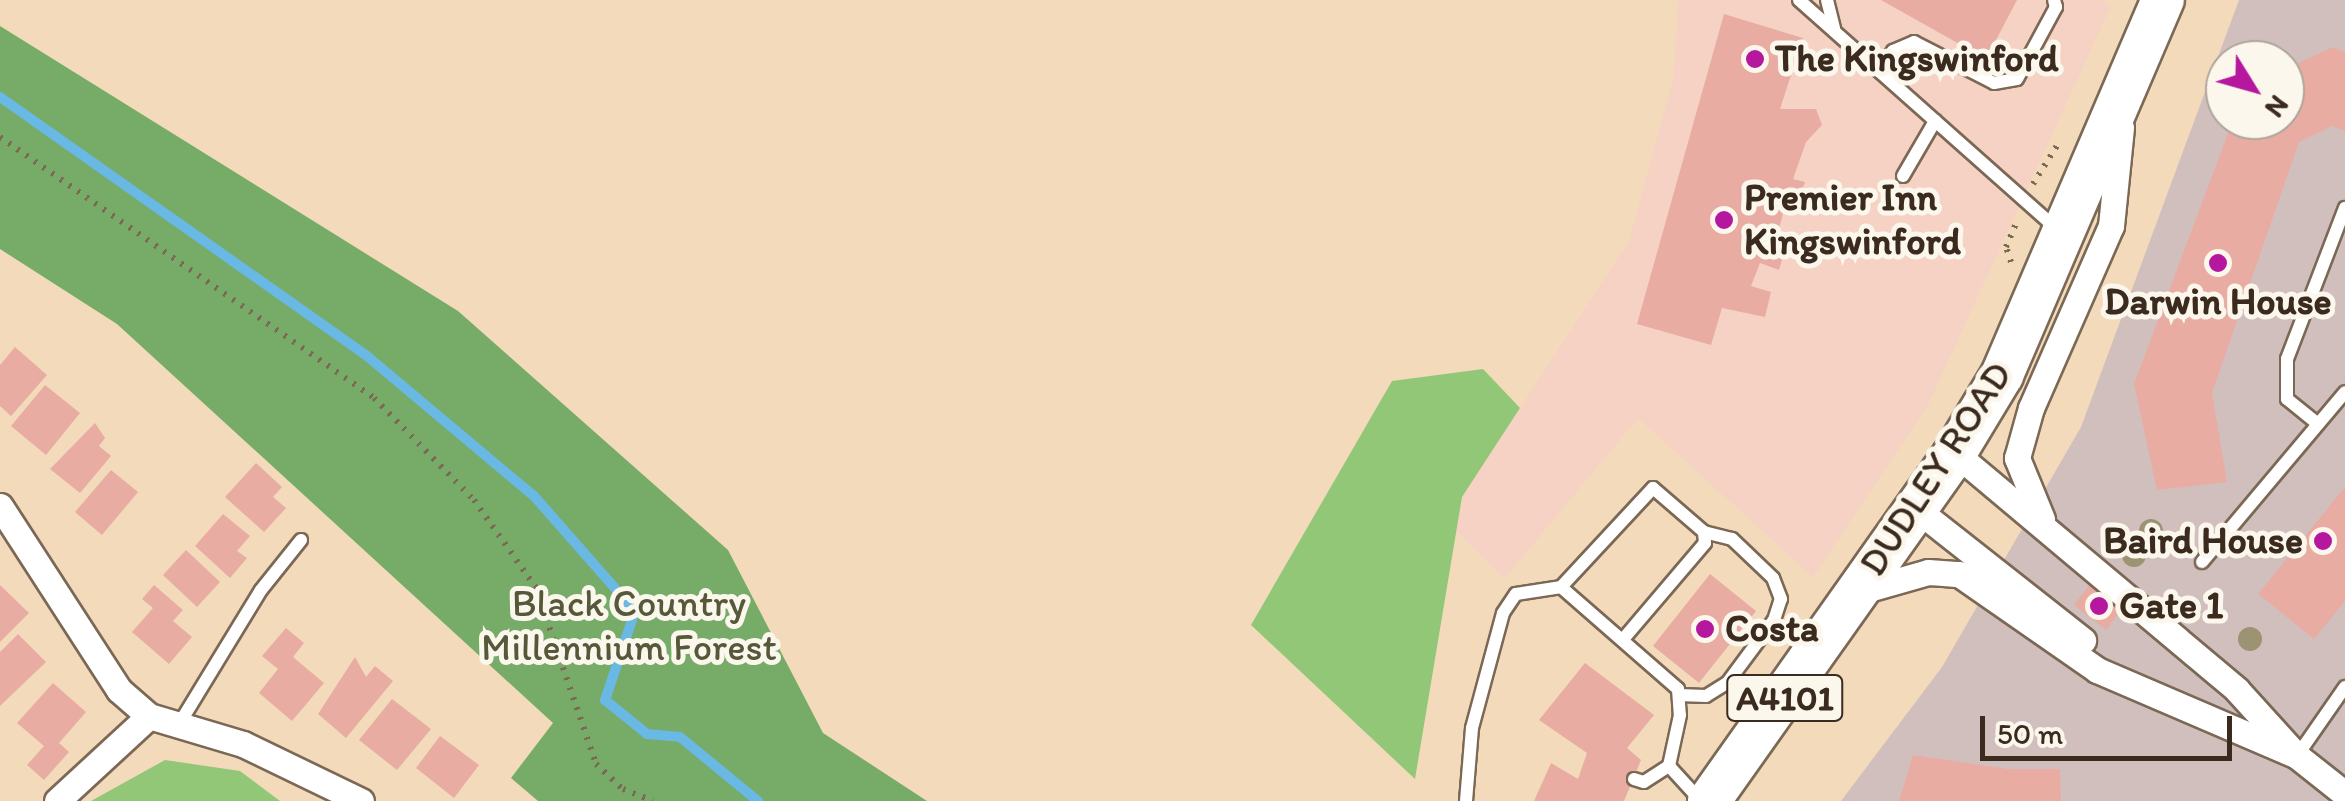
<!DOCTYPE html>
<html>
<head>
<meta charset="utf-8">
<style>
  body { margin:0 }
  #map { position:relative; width:2345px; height:801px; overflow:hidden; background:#f2dabb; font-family:Itim,sans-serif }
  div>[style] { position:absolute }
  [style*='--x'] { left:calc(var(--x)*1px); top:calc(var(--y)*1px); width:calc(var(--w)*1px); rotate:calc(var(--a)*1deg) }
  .built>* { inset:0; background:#f6d2c4 }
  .industrial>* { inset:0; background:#d1bfbe }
  .green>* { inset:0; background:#93c778 }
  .forest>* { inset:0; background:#76ac68 }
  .stream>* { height:10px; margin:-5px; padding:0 5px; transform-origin:5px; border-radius:5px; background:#6ab8e4 }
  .building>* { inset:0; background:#e9aca3 }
  .path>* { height:6px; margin-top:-3px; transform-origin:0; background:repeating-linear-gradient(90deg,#7b6855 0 2.5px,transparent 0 10.5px) }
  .roads { filter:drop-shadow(2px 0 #7b6855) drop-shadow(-2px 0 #7b6855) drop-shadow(0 2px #7b6855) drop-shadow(0 -2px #7b6855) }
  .lane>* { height:12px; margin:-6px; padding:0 6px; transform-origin:6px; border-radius:6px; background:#fff }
  .street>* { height:25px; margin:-12.5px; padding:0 12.5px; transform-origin:12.5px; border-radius:12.5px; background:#fff }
  .primary>* { height:42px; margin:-21px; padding:0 21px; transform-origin:21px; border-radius:21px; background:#fff }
  .trees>* { width:24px; height:24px; margin:-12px; border-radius:50%; background:#9c9374 }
  .dots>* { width:28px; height:28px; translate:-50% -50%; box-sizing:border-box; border:5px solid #fbf7ec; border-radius:50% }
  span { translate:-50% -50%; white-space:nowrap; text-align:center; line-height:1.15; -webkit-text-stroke:10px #fbf7ec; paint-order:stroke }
  .shield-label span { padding:2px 8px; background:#fbf7ec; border:2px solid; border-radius:8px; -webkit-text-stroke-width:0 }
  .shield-label { font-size:35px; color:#3b2a1e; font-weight:700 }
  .poi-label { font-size:38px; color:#3b2a1e; font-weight:700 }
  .left { translate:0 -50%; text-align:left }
  .right { translate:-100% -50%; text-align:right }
  .street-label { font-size:38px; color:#3b2a1e }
  .park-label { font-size:38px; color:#555939 }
  .north { position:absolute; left:2205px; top:40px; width:100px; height:100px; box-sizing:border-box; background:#fbf7ec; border:2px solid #aea59a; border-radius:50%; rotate:127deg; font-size:28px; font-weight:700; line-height:40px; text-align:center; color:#3b2a1e }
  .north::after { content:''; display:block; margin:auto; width:35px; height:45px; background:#b5179e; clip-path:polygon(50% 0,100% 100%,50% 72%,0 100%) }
  .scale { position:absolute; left:1980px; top:716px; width:252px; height:45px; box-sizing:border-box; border:5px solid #3b2a1e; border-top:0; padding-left:12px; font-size:30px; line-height:35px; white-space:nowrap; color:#3b2a1e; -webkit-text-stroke:8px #fbf7ec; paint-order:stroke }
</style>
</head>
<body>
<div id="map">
  <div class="built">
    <i style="clip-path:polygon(1679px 0,2101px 0,2111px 6px,1928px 405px,1813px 577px,1638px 418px,1504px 579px,1456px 531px,1462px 497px,1629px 241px,1673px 80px)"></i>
  </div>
  <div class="industrial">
    <i style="clip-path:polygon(evenodd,2239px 0,2345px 0,2345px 801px,1841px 801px,1942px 667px,2081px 427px,2239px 0,2225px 60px,2285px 60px,2285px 120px,2225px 120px,2225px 60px)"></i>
  </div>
  <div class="green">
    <i style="clip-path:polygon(1483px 369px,1520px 408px,1462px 497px,1415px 779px,1251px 625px,1392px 381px)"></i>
    <i style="clip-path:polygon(165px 760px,240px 771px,280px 801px,91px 801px)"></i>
  </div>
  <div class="forest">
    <i style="clip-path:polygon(0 26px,458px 311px,728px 550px,823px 733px,927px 801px,538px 801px,511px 778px,553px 723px,117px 324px,0 249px)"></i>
  </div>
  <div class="stream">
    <i style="--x:0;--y:97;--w:449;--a:35.2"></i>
    <i style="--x:367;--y:356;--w:218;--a:40"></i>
    <i style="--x:534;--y:496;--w:153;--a:48.7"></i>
    <i style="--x:635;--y:611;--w:94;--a:108.6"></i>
    <i style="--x:605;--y:700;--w:54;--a:39"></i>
    <i style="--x:647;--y:734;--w:33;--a:5"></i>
    <i style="--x:680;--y:737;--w:101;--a:39.4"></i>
  </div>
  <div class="building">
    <i style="clip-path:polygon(1881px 0,2017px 0,1986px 59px)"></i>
    <i style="clip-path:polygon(1724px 14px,1803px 38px,1780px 109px,1816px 109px,1822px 125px,1806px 142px,1793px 179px,1805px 182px,1797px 205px,1786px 202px,1777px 236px,1788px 238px,1779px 270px,1760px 263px,1751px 286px,1771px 292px,1765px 317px,1722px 308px,1711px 345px,1637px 324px)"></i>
    <i style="clip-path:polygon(2333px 47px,2345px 52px,2345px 131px,2332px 126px,2299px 142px,2212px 393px,2227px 482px,2157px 490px,2134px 384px,2233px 120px,2285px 120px,2285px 69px)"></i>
    <i style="clip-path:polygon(15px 347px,47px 375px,11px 416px,0 406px,0 365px)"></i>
    <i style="clip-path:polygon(45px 385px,80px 413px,46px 455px,11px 426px)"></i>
    <i style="clip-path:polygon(95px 423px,105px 438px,99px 446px,111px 456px,80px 493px,50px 469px)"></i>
    <i style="clip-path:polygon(256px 463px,282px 487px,273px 497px,286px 508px,264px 532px,225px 497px)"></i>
    <i style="clip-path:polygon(111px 470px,138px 492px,102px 535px,75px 512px)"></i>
    <i style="clip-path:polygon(2345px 487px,2345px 601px,2314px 639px,2258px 594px)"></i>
    <i style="clip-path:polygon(223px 514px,250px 536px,237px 551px,247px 558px,230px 578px,195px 546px)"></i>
    <i style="clip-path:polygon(186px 550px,220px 582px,197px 607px,163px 575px)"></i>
    <i style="clip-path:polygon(1710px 574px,1756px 611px,1699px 683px,1653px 646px)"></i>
    <i style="clip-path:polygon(2092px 582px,2124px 606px,2106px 630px,2074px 605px)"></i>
    <i style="clip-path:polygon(0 585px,29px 613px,0 642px)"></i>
    <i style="clip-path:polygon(154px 585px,183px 610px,173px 621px,192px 637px,169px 664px,132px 632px,153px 608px,142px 599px)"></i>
    <i style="clip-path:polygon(286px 628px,304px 643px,293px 657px,324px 683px,292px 721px,259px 693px,278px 669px,262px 656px)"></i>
    <i style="clip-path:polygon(18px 634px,46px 662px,0 706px,0 652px)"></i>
    <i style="clip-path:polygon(355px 657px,366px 677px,375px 666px,393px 681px,346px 738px,318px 714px)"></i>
    <i style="clip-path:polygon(1585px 663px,1654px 715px,1627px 748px,1641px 760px,1624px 801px,1534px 801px,1551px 763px,1578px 779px,1587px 753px,1539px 720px)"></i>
    <i style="clip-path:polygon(53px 683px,86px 712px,59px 743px,69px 752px,44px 780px,27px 765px,44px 746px,17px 723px)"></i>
    <i style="clip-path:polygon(392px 699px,431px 729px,397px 770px,359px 740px)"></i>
    <i style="clip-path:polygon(440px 736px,479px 765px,454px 798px,416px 768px)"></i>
    <i style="clip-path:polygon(1913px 755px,2008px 769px,2060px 769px,2061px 801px,1899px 801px)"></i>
  </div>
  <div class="path">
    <i style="--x:0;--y:137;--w:456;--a:34.9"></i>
    <i style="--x:374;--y:398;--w:143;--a:45.6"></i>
    <i style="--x:474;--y:500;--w:108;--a:54.8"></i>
    <i style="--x:536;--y:588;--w:186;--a:71.2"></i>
    <i style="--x:596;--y:764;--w:37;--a:43"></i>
    <i style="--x:623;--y:789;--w:32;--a:22"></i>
    <i style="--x:2033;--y:184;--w:47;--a:-58"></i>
    <i style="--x:2011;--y:262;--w:16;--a:-108"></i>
    <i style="--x:2006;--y:247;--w:26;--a:-67"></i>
  </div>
  <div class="roads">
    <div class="lane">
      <i style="--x:1799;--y:0;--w:346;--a:41.6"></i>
      <i style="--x:1827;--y:0;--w:30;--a:76"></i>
      <i style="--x:1880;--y:72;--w:25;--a:-58"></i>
      <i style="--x:1893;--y:51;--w:23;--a:-23"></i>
      <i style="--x:1914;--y:42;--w:90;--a:27.1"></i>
      <i style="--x:1994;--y:83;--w:23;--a:-10"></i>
      <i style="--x:2017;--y:79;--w:82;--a:-61.6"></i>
      <i style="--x:2056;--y:7;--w:7;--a:-106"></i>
      <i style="--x:1903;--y:176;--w:64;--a:-59.8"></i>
      <i style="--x:2318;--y:424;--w:40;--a:-141"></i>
      <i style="--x:2287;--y:399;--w:40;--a:-90"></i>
      <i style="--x:2287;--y:359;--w:162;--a:-69"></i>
      <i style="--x:2202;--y:562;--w:222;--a:-49.9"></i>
      <i style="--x:1561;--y:587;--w:155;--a:41.1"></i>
      <i style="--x:1678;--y:689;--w:26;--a:86"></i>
      <i style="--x:1680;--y:715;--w:52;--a:102.2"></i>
      <i style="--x:1669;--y:766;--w:47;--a:47.6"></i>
      <i style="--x:1679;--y:695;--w:27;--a:2"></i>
      <i style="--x:1706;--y:696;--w:26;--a:-32"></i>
      <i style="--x:1728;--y:682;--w:77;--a:-53.4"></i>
      <i style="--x:1774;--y:620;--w:22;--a:-72"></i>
      <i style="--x:1781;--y:599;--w:22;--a:-111"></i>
      <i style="--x:1773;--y:578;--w:57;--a:-136.4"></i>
      <i style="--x:1732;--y:539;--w:29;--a:-166"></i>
      <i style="--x:181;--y:721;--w:153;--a:-58.6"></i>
      <i style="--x:261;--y:590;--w:64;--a:-51.3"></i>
      <i style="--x:2297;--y:756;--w:84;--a:-55.2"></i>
      <i style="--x:1634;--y:779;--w:10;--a:17"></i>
      <i style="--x:1644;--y:782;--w:30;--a:-33"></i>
      <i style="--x:1466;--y:801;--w:73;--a:-85.3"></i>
      <i style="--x:1472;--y:728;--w:119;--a:-74.9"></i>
      <i style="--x:1503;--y:613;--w:23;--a:-56"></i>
      <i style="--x:1516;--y:594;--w:46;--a:-8.8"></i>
      <i style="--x:1561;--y:587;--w:135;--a:-47.1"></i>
      <i style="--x:1653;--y:488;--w:67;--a:40.8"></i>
      <i style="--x:1704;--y:532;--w:11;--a:85"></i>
      <i style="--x:1705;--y:543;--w:123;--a:130.4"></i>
    </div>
    <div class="street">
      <i style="--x:1955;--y:453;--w:368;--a:40"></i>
      <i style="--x:2237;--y:690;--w:89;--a:47.7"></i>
      <i style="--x:2297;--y:756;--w:61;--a:38.4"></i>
      <i style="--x:0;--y:506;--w:219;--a:57.1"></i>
      <i style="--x:119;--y:690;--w:40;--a:41"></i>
      <i style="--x:149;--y:716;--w:98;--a:16.6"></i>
      <i style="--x:243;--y:744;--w:131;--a:25.8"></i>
      <i style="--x:1915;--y:508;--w:214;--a:38.2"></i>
      <i style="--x:2042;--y:519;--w:66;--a:-112.3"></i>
      <i style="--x:2017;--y:458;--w:52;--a:-74.4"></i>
      <i style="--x:2031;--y:408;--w:199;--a:-66.3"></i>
      <i style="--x:2111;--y:226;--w:99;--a:-84.2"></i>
      <i style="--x:1858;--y:592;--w:73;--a:-15.9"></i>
      <i style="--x:1928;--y:572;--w:31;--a:4"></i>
      <i style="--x:1959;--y:574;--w:168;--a:34.8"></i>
      <i style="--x:2097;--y:670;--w:213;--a:23.2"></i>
      <i style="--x:57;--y:801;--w:125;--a:-42.7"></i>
    </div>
    <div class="primary">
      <i style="--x:1709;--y:801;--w:426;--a:-54.7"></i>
      <i style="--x:1955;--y:453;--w:91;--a:-58.9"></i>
      <i style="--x:2002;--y:375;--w:408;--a:-66.8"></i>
    </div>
  </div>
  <div class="trees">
    <i style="left:2151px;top:531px"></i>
    <i style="left:2134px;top:555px"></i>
    <i style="left:2250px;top:639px"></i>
  </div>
  <div class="dots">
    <i style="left:1755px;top:59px;background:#b5179e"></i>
    <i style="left:1724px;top:220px;background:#b5179e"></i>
    <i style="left:2218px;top:263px;background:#b5179e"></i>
    <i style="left:2323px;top:541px;background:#b5179e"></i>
    <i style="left:2099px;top:606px;background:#b5179e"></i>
    <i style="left:1705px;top:629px;background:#b5179e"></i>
  </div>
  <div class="shield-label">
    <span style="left:1785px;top:698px">A4101</span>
  </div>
  <div class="poi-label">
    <span class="left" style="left:1775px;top:59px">The Kingswinford</span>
    <span class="left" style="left:1744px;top:220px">Premier Inn<br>Kingswinford</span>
    <span style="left:2218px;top:302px">Darwin House</span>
    <span class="right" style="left:2303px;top:541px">Baird House</span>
    <span class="left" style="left:2119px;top:606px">Gate 1</span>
    <span class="left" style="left:1725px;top:629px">Costa</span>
  </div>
  <div class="street-label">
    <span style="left:1936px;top:469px;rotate:-57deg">DUDLEY ROAD</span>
  </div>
  <div class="park-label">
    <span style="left:629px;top:626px">Black Country<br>Millennium Forest</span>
  </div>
  <div class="north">N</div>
  <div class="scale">50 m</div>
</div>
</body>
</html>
